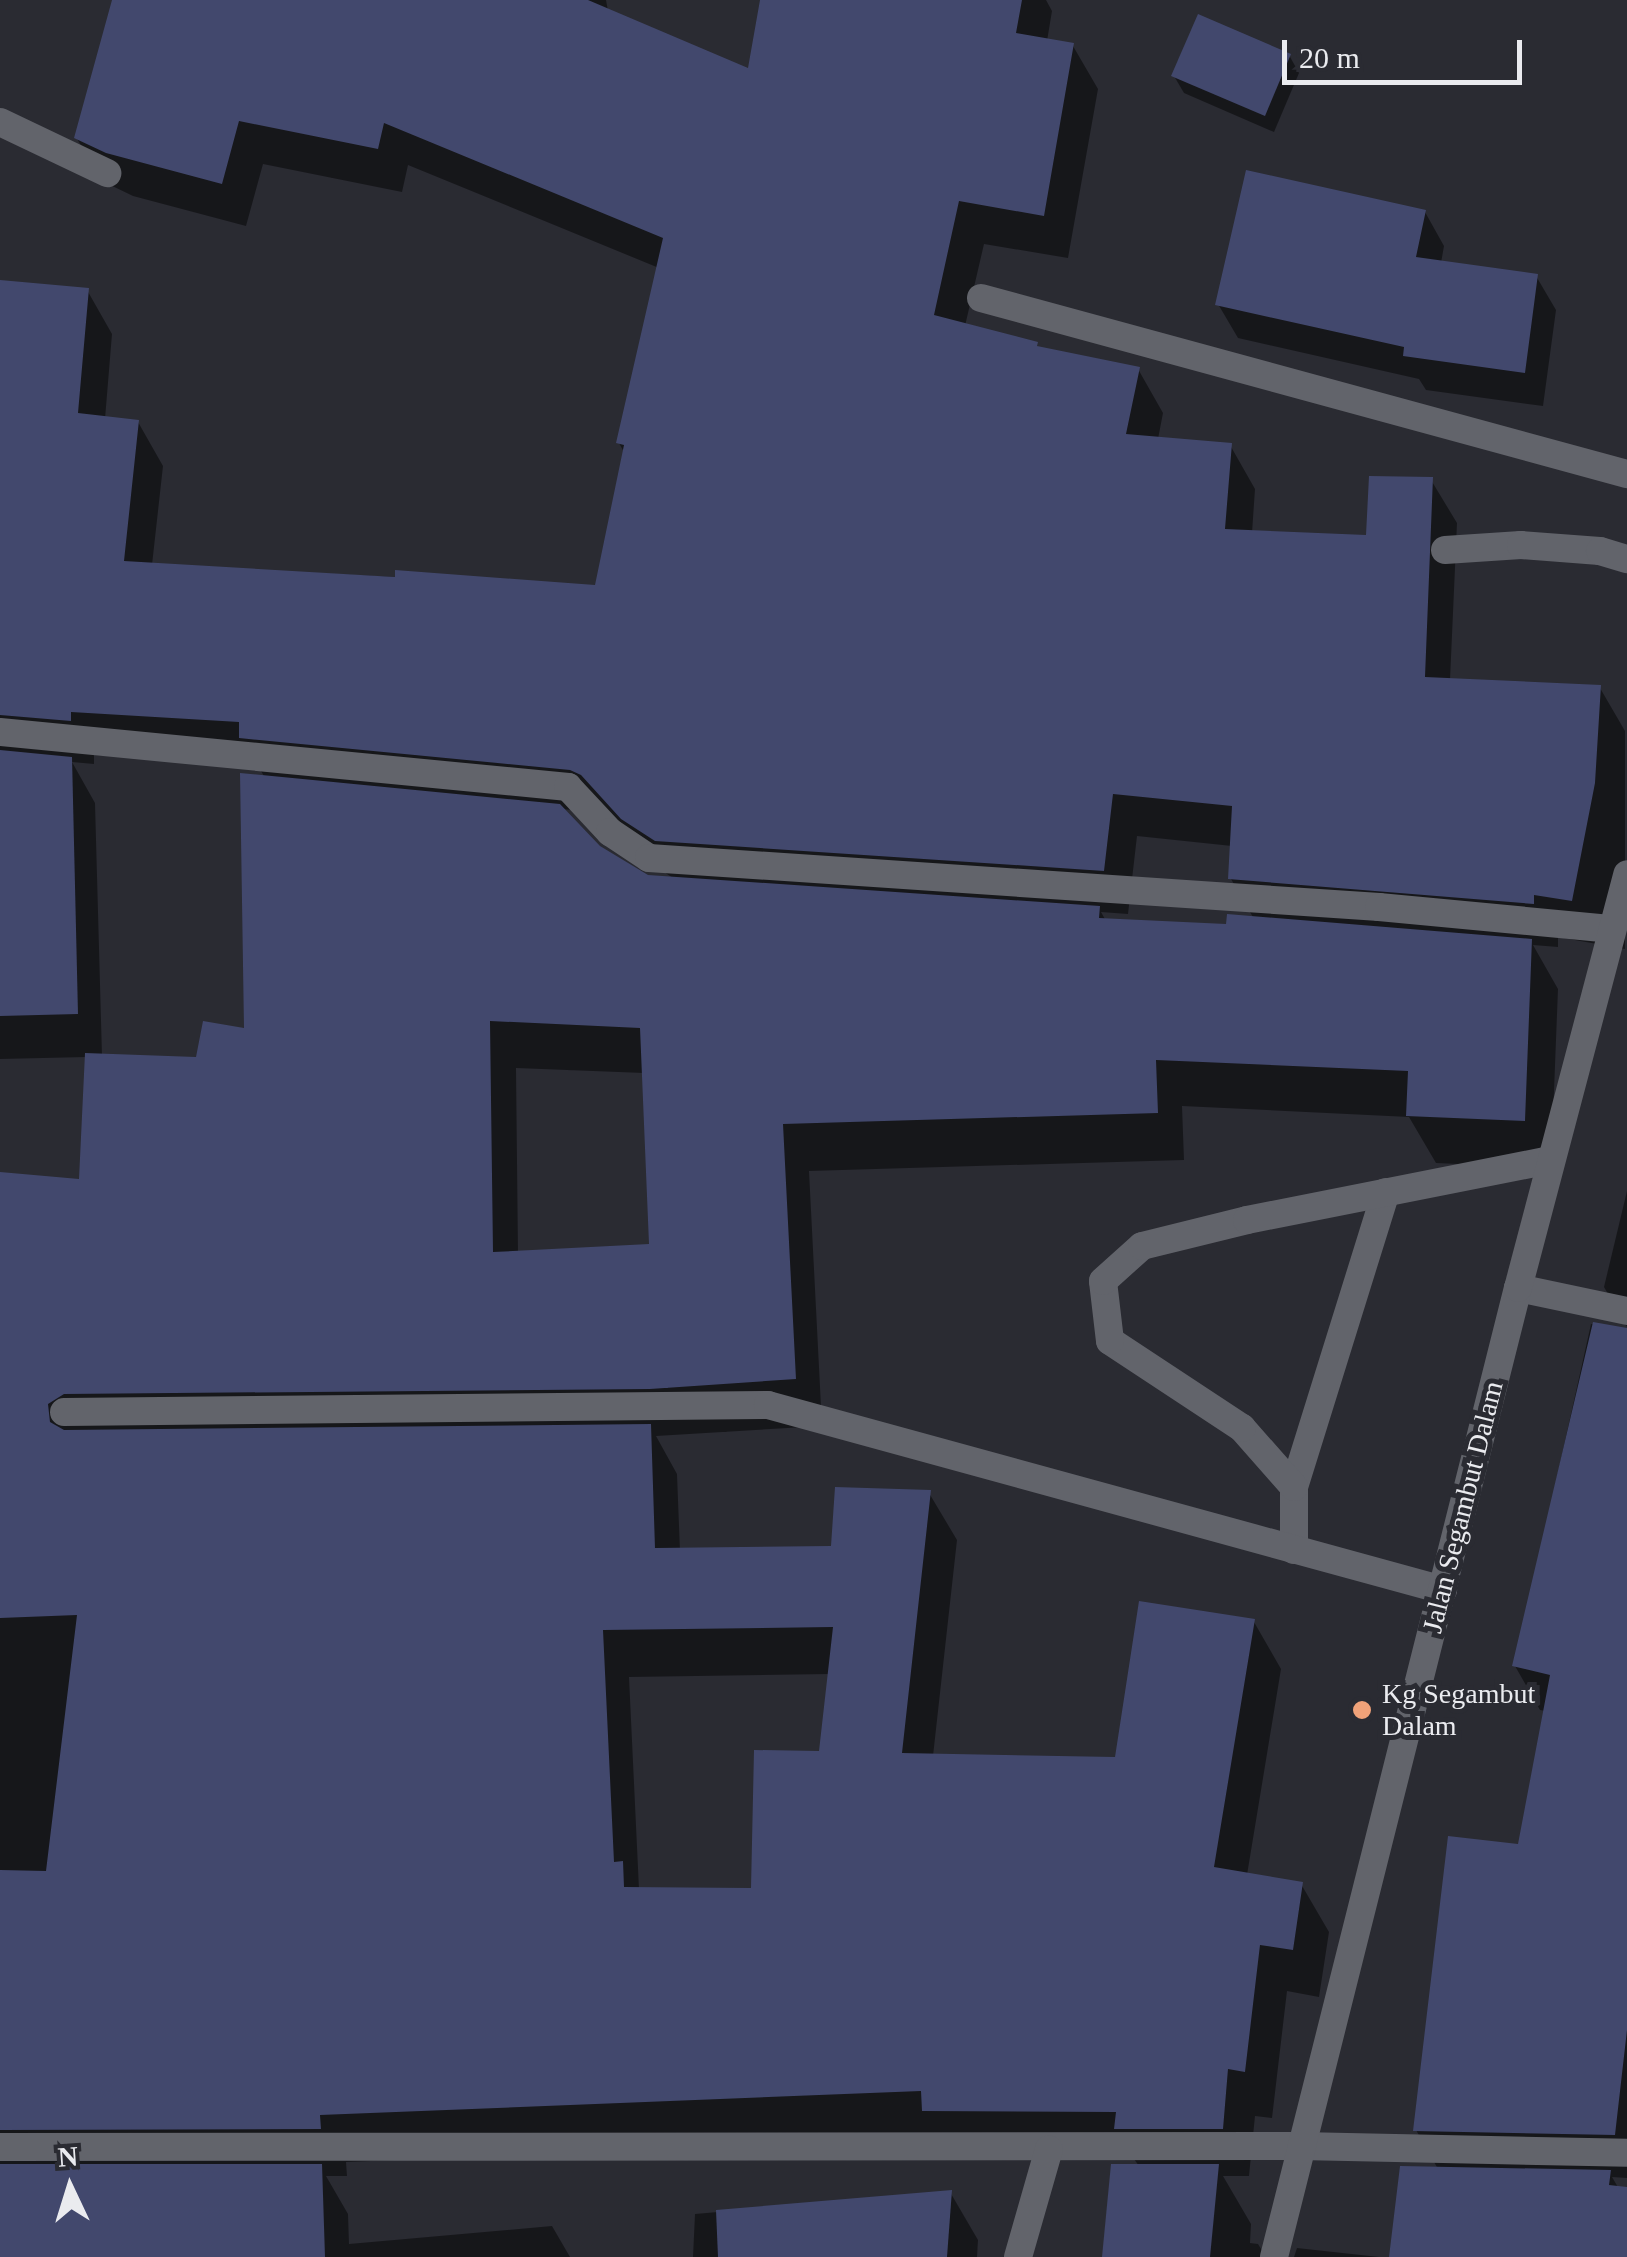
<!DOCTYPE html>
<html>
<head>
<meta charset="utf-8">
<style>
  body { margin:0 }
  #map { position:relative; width:1627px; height:2257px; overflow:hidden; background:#2a2b32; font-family:"Times New Roman",serif }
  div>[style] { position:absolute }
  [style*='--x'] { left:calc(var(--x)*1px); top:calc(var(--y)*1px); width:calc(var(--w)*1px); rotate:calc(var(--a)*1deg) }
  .shadow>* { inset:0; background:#0007 }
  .building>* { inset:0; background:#42486d }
  .service>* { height:28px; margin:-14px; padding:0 14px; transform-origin:14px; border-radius:14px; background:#62646b }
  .minor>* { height:28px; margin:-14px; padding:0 14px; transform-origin:14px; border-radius:14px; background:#62646b }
  .tertiary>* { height:28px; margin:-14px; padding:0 14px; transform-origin:14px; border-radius:14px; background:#62646b }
  .dots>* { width:28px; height:28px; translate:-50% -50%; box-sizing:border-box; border:5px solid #2a2b32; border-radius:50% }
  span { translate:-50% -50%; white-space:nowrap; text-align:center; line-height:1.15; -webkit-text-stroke:10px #2a2b32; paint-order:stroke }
  .street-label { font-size:28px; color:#eaebef }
  .poi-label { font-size:28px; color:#eaebef }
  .left { translate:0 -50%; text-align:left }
  .north { position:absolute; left:20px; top:2137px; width:100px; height:100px; -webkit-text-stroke:8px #2a2b32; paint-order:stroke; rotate:356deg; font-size:28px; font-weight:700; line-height:40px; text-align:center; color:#eaebef }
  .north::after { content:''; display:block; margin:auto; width:35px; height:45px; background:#eaebef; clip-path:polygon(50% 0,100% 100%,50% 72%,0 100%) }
  .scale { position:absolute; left:1282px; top:40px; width:240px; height:45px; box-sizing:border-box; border:5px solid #eaebef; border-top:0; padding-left:12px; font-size:30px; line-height:35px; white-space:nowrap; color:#eaebef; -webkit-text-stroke:8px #2a2b32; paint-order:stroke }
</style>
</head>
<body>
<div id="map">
  <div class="shadow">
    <i style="clip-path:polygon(evenodd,114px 0,606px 0,608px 11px,750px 71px,762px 0,1046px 0,1052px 11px,1047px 41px,1073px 46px,1098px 89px,1068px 258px,984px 244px,965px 326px,1036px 344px,1039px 349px,1138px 369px,1163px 413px,1158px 439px,1230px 445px,1255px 489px,1252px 533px,1368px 538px,1431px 480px,1457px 523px,1450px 680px,1600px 688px,1625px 731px,1625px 949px,1558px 937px,1558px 947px,1533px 945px,1558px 989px,1551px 1168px,1436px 1163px,1409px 1117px,1182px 1106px,1184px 1160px,809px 1171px,822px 1426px,656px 1436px,677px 1474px,680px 1551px,834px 1548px,929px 1493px,957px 1540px,933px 1756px,1117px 1760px,1254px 1622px,1281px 1669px,1247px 1875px,1301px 1884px,1329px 1932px,1319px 1997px,1287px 1991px,1272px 2118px,1255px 2116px,1249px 2176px,1223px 2176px,1251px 2224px,1250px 2243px,1258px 2244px,1266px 2257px,1105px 2257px,1139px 2166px,1134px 2159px,941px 2138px,346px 2162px,347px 2176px,326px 2176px,348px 2214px,349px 2244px,552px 2226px,570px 2257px,0 2257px,0 1175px,81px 1182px,87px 1057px,0 1059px,0 415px,87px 290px,112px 334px,105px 419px,138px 422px,163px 466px,152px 565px,597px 587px,625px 454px,619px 443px,659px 268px,408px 165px,402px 192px,263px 164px,246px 226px,133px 196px,102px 181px,76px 137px,114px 0,94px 755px,257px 764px,265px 778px,247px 1031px,198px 1060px,102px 1056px,95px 803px,72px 762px,94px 764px,94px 755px,114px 0,561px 809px,597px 812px,649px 862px,676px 880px,647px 878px,598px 848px,561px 809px,114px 0,1137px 836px,1232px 846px,1231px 879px,1254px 919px,1229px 926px,1106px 921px,1101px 912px,1128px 914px,1137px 836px,114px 0,516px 1068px,644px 1073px,651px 1246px,518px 1253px,516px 1068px,114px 0,830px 1674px,822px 1754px,753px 1891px,639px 1889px,629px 1677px,830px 1674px)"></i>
    <i style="clip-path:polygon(1289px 55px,1299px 73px,1274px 132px,1184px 93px,1174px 76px)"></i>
    <i style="clip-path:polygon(1425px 212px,1444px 246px,1441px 263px,1536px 276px,1556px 310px,1543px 406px,1426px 390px,1419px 379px,1238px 338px,1218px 304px)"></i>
    <i style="clip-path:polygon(1627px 1191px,1627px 1327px,1604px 1287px)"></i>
    <i style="clip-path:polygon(1591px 1324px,1627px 1330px,1627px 2178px,1612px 2177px,1619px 2189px,1627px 2190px,1627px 2257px,1391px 2257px,1438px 2169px,1416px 2130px,1520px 1847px,1546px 1711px,1540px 1710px,1515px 1666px)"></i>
    <i style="clip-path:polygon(950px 2192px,978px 2240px,977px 2257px,693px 2257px,695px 2214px)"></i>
    <i style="clip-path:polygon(1297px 2248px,1379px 2257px,1294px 2257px)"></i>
  </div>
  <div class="building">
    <i style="clip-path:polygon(112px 0,588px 0,748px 68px,760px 0,1022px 0,1016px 33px,1074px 43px,1044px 216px,959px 201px,934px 315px,1038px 342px,1037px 346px,1140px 367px,1126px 434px,1232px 443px,1225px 529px,1366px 535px,1369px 476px,1433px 477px,1425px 677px,1601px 685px,1595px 783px,1572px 901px,1534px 895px,1534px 904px,1228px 879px,1232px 806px,1113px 794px,1104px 871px,655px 841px,621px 819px,581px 775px,570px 770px,239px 738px,239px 722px,71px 712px,71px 721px,0 715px,0 280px,89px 288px,78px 413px,139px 420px,124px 561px,395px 577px,395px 570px,595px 585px,624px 445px,616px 443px,663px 238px,384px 123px,378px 149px,239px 121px,222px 184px,106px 153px,74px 138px)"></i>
    <i style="clip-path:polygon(1198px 14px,1291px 54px,1265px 116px,1171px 76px)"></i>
    <i style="clip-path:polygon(1246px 170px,1426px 210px,1416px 257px,1538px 274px,1525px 373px,1403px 356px,1404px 347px,1215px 305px)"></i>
    <i style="clip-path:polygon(0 750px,72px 757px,78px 1014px,0 1016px)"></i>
    <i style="clip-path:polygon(evenodd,240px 773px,560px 804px,600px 846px,648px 875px,1100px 906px,1099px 918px,1226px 924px,1227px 914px,1532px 939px,1525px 1121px,1406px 1116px,1408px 1071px,1156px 1060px,1158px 1113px,783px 1124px,796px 1379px,650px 1389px,64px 1394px,48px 1404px,50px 1422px,64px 1430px,651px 1424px,655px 1548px,831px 1546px,835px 1487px,931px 1490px,902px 1753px,1115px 1757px,1139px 1601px,1255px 1619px,1214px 1867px,1303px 1882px,1293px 1950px,1260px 1945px,1245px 2072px,1228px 2069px,1223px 2129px,1114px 2129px,1116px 2112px,922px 2111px,921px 2091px,320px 2115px,321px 2129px,0 2130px,0 1870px,46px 1871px,77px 1615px,0 1618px,0 1172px,79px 1179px,85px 1053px,196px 1057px,203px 1021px,244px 1028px,240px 773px,490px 1021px,640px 1028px,649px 1244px,493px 1252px,490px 1021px,240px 773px,833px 1627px,819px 1751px,754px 1750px,751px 1888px,624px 1887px,623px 1861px,614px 1862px,603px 1630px,833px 1627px)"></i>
    <i style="clip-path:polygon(1593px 1322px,1627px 1328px,1627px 2030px,1615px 2135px,1413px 2131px,1448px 1836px,1518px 1844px,1550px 1675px,1512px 1666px)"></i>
    <i style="clip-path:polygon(0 2164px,322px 2164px,325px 2257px,0 2257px)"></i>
    <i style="clip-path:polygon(1111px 2164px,1219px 2164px,1210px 2257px,1102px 2257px)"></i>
    <i style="clip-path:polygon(1400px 2166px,1611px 2170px,1609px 2185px,1627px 2187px,1627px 2257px,1389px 2257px)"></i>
    <i style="clip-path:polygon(952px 2190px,947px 2257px,718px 2257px,716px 2210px)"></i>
  </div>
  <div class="service">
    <i style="--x:0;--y:122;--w:119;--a:25.5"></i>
    <i style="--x:1445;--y:550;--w:76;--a:-3.8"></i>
    <i style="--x:1521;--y:545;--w:79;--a:4.3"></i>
    <i style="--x:1600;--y:551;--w:28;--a:17"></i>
    <i style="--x:1518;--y:1288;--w:111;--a:11.9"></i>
    <i style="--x:1294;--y:1487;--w:309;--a:-72.7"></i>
    <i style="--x:1294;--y:1550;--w:63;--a:-90"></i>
    <i style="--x:1294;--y:1487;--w:79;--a:-131.4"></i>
    <i style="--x:1242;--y:1428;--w:158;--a:-146.6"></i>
    <i style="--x:1110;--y:1341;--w:60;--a:-96.7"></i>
    <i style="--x:1103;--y:1281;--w:52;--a:-41.9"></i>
    <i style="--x:1142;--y:1246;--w:108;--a:-13.9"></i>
    <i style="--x:1247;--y:1220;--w:309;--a:-11.2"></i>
    <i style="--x:1300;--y:2146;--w:327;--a:1.2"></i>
  </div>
  <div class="minor">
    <i style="--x:981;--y:298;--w:670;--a:15.24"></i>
    <i style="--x:0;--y:732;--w:571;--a:5.53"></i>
    <i style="--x:568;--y:787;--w:62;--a:47"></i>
    <i style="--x:610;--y:832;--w:47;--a:33.7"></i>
    <i style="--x:649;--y:858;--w:732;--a:3.84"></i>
    <i style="--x:1379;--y:907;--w:232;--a:5.4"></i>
    <i style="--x:64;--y:1412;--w:704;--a:-0.57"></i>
    <i style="--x:768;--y:1405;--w:700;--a:15.33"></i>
    <i style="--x:0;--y:2147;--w:1300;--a:-0.04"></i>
    <i style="--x:1018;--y:2257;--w:112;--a:-74"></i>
  </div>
  <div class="tertiary">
    <i style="--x:1274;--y:2257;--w:999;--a:-75.87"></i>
    <i style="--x:1518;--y:1288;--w:428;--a:-75.2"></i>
  </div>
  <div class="dots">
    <i style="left:1362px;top:1710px;background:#f0a279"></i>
  </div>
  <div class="street-label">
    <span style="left:1463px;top:1507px;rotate:-76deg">Jalan Segambut Dalam</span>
  </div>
  <div class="poi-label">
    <span class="left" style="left:1382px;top:1710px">Kg Segambut<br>Dalam</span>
  </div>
  <div class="north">N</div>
  <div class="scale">20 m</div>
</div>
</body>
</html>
